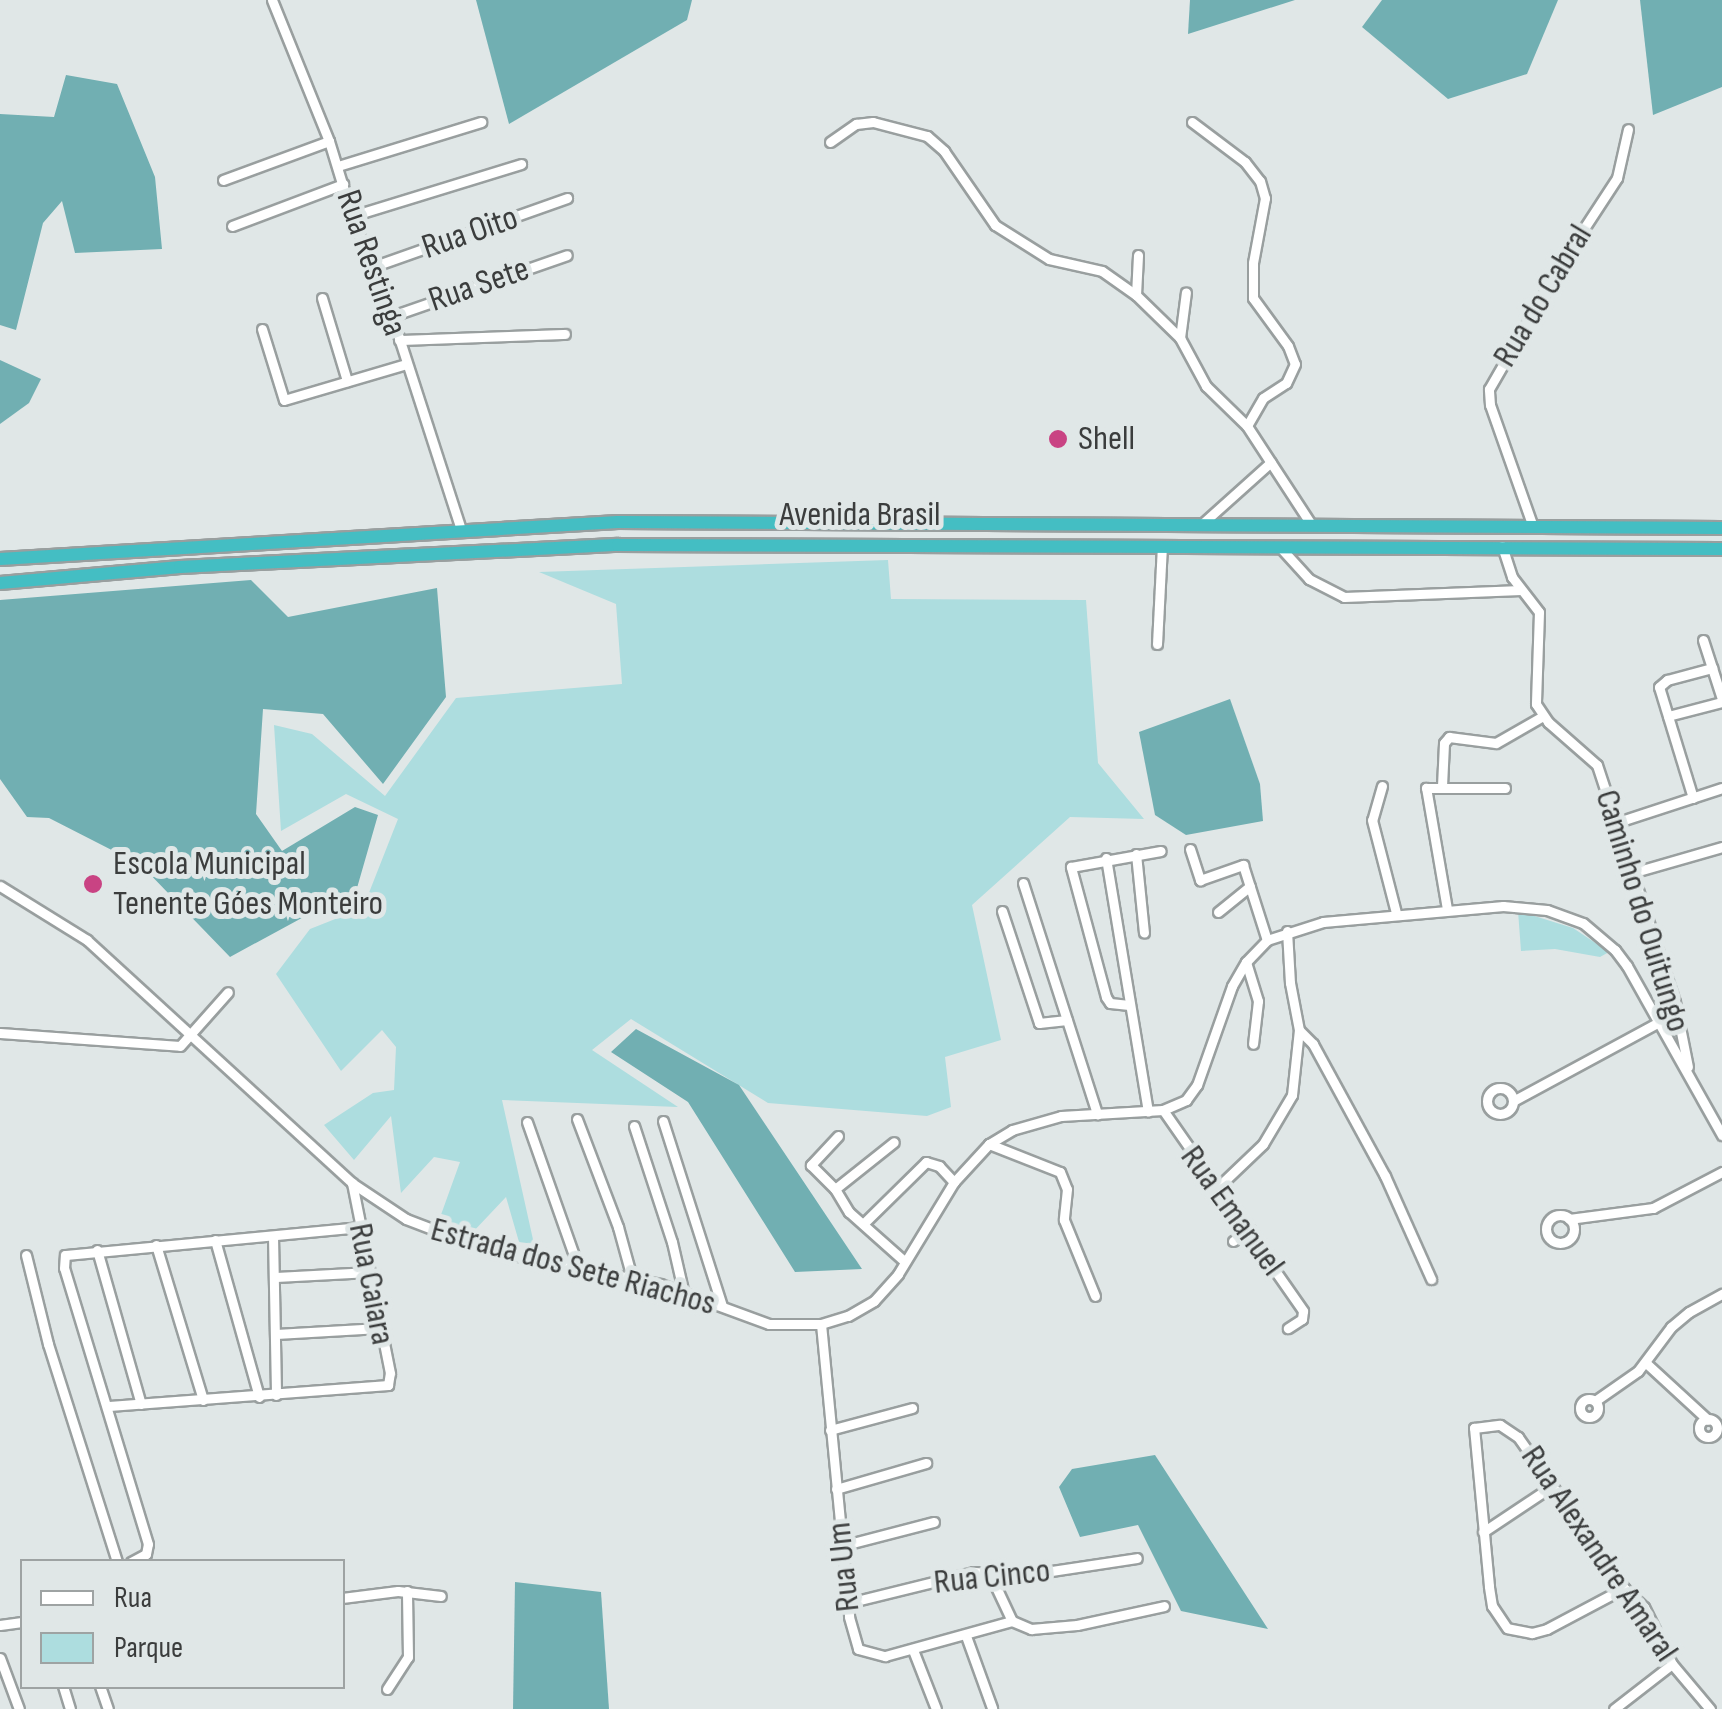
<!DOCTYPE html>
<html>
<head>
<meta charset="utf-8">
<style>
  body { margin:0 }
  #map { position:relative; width:1722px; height:1709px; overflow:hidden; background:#e0e7e7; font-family:"Sofia Sans Condensed",sans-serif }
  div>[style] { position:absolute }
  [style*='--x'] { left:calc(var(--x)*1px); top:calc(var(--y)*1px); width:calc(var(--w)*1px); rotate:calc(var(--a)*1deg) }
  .green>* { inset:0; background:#addddf }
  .forest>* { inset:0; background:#71afb2 }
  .roads { filter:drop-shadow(2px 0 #999f9f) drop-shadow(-2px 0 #999f9f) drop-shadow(0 2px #999f9f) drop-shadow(0 -2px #999f9f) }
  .minor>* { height:9px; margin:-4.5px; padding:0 4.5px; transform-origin:4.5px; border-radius:4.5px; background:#fff }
  .minor>.ring { margin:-4.5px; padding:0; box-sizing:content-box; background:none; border:9px solid #fff; border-radius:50% }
  .highway>* { height:12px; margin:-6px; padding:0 6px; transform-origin:6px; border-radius:6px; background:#44bec3 }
  .dots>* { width:28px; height:28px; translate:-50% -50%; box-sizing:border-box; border:5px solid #e0e7e7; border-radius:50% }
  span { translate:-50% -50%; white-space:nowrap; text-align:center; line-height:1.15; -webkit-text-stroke:10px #e0e7e7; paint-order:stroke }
  .street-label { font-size:35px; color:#3b3d3d }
  .poi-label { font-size:35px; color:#3b3d3d }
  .left { translate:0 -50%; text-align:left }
  .legend { position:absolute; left:20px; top:1559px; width:325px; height:130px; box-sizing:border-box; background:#e0e7e7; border:2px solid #9ea3a3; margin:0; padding:12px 18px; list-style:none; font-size:30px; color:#3b3d3d }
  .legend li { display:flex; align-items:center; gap:20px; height:50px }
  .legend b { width:50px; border:2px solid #9ea3a3 }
</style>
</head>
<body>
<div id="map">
  <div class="green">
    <i style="clip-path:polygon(888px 560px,891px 599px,1086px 600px,1098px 763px,1144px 819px,1070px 817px,972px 905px,1001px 1040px,945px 1057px,951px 1107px,927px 1116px,768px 1103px,631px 1019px,592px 1050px,678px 1107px,502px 1100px,534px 1244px,519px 1242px,506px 1197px,472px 1233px,438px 1223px,460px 1162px,434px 1157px,401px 1193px,391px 1116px,354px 1160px,324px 1125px,373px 1093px,394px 1090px,396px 1047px,382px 1030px,341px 1071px,276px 974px,310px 929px,363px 908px,398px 819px,346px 794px,281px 831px,274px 725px,312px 734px,385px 796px,456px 698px,622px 684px,616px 604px,539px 572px)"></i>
    <i style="clip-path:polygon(1518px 911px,1573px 928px,1609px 952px,1600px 957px,1555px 949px,1521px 951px)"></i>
  </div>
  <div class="forest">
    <i style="clip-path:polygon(476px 0,692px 0,687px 20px,509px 124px)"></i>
    <i style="clip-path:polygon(1190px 0,1295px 0,1188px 34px)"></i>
    <i style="clip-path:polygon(1382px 0,1558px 0,1527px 74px,1448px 99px,1362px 27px)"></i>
    <i style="clip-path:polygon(1640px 0,1722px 0,1722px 87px,1653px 115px)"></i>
    <i style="clip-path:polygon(66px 75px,117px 84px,155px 177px,162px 249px,75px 253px,62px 201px,43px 223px,16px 330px,0 325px,0 114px,54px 117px)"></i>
    <i style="clip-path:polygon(0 360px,41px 379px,29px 403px,0 424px)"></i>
    <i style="clip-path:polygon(251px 580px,288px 617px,437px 588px,446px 697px,383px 784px,323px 714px,263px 709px,256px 814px,282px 851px,355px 807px,378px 815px,357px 888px,230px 957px,141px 865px,49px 818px,27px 817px,0 779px,0 600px)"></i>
    <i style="clip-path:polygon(1230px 699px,1260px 784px,1263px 821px,1186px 835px,1155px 815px,1139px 732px)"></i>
    <i style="clip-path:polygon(636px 1029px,739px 1085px,862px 1269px,795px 1272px,688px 1102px,611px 1052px)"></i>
    <i style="clip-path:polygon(1155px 1455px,1268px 1629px,1181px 1611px,1138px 1525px,1080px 1537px,1059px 1487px,1072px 1469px)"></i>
    <i style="clip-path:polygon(515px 1582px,601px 1592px,609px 1709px,513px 1709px)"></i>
  </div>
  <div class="roads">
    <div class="minor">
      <i style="--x:272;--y:0;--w:152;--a:68"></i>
      <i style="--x:329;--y:141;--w:78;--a:73"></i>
      <i style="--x:352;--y:216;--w:108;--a:68.2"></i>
      <i style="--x:392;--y:316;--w:225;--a:72.1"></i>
      <i style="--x:1192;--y:122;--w:66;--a:37"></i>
      <i style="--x:1245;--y:162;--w:24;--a:52"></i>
      <i style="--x:1260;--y:181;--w:18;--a:74"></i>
      <i style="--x:1265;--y:198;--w:66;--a:100.5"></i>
      <i style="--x:1253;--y:263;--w:35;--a:90"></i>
      <i style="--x:1253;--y:298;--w:59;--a:53.9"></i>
      <i style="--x:1288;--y:346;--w:19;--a:69"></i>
      <i style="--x:1295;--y:364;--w:21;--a:115"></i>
      <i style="--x:1286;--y:383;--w:27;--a:147"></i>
      <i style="--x:1263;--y:398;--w:32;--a:120"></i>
      <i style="--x:830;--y:142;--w:32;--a:-35"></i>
      <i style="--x:856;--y:124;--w:17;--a:-7"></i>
      <i style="--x:873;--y:122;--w:56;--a:14.5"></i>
      <i style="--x:927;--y:136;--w:23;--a:41"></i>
      <i style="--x:944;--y:151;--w:90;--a:55.4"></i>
      <i style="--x:995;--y:225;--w:64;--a:32.2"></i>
      <i style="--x:1049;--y:259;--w:54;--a:12.8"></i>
      <i style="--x:1102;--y:271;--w:42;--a:35.2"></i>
      <i style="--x:1136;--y:295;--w:62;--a:44.3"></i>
      <i style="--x:1180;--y:338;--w:55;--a:61.6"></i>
      <i style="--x:1206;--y:386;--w:57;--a:44.3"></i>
      <i style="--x:1247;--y:426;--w:117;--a:56.9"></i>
      <i style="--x:338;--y:166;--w:150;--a:-17.1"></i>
      <i style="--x:223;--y:180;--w:113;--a:-20.2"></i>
      <i style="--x:352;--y:216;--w:177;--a:-17.1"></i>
      <i style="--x:232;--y:226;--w:119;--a:-20.7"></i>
      <i style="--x:372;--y:267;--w:207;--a:-19.5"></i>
      <i style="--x:1136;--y:295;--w:40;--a:-87.1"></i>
      <i style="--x:322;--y:298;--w:87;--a:73.2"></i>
      <i style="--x:392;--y:316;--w:185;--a:-19.2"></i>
      <i style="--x:262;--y:329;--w:74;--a:72.8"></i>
      <i style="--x:284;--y:400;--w:127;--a:-16.4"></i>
      <i style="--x:1180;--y:338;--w:46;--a:-82.6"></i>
      <i style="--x:399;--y:340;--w:166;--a:-2.1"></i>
      <i style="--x:1203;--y:523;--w:91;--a:-41.9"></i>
      <i style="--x:1532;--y:524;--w:126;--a:-109.4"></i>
      <i style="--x:1490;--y:405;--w:16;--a:-94"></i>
      <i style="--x:1489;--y:389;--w:150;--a:-60"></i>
      <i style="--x:1564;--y:259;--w:97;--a:-56.8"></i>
      <i style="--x:1617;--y:178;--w:50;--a:-77.3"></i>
      <i style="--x:1279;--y:546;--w:45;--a:47.7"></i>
      <i style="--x:1309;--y:579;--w:39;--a:27"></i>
      <i style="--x:1344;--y:597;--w:177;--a:-2.3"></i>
      <i style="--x:1502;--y:546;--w:33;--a:72"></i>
      <i style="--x:1512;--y:577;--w:44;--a:52.4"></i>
      <i style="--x:1539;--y:612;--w:92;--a:91.9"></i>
      <i style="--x:1536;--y:704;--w:22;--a:56"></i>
      <i style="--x:1548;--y:722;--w:65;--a:41.3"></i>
      <i style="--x:1597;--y:765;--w:250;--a:71.8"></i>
      <i style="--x:1675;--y:1002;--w:66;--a:78.7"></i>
      <i style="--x:1703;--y:640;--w:62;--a:72.1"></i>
      <i style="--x:1157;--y:644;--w:99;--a:-87.1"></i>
      <i style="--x:1668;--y:716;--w:56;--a:-14.5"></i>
      <i style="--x:1382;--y:786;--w:35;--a:106"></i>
      <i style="--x:1372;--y:820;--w:96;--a:75.5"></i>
      <i style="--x:1442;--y:786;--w:43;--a:-87.3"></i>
      <i style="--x:1444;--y:743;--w:8;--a:-50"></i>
      <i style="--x:1449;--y:737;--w:47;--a:7.3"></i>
      <i style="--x:1496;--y:743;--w:54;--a:-29.9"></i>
      <i style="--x:1693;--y:798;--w:116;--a:-107"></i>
      <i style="--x:1659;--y:687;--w:11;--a:-41"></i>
      <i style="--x:1667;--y:680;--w:47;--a:-14.9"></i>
      <i style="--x:1618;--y:822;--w:109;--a:-18.1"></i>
      <i style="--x:1190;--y:849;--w:33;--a:72"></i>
      <i style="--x:1200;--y:880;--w:46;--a:-19.2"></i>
      <i style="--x:1243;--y:865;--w:79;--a:72.3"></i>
      <i style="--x:1136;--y:854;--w:79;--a:84.2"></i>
      <i style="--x:1106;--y:858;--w:257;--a:80.6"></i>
      <i style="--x:1635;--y:872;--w:91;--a:-16"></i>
      <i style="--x:1023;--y:883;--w:243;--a:72.2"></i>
      <i style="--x:0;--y:886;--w:102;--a:31.8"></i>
      <i style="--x:87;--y:940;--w:360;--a:42.5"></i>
      <i style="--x:352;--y:1183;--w:65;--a:33.7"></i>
      <i style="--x:406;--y:1219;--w:87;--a:20.9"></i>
      <i style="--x:487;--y:1250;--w:176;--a:11.1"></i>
      <i style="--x:660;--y:1284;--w:116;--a:20.2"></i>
      <i style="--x:769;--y:1324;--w:52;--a:0"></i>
      <i style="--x:821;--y:1324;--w:28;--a:-17"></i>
      <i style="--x:848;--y:1316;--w:30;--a:-30"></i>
      <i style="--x:874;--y:1301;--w:36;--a:-48"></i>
      <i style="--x:898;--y:1274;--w:108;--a:-58.7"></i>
      <i style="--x:954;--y:1182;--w:52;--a:-47.4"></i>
      <i style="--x:989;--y:1144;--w:27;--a:-31"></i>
      <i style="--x:1012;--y:1130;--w:51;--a:-15.9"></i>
      <i style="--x:1061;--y:1116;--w:102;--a:-3.4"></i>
      <i style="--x:1163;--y:1110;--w:25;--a:-23"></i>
      <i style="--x:1186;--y:1100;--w:19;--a:-54"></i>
      <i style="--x:1197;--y:1085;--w:105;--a:-70.5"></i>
      <i style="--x:1232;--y:986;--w:28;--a:-60"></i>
      <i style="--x:1246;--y:962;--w:30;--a:-46"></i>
      <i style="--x:1267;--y:940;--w:59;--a:-17.8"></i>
      <i style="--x:1323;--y:922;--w:181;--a:-5.1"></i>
      <i style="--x:1503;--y:906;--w:44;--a:5.2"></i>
      <i style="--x:1547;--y:910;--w:38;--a:20"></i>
      <i style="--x:1583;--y:923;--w:42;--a:40.2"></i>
      <i style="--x:1615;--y:950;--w:20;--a:53"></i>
      <i style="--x:1627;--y:966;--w:194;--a:60.7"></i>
      <i style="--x:1447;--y:909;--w:123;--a:-99.8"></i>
      <i style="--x:1426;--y:788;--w:79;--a:0"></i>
      <i style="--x:1002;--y:911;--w:118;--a:71.7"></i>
      <i style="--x:1039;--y:1023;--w:28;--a:-6"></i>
      <i style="--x:1218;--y:912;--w:41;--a:-39.1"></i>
      <i style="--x:1246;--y:962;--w:41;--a:72.9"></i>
      <i style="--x:1258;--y:1001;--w:43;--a:96.6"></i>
      <i style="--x:1129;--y:1005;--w:19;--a:-174"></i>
      <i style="--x:1110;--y:1003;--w:7;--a:-124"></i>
      <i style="--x:1106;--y:997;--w:135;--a:-105.1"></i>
      <i style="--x:1071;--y:867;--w:91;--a:-10.1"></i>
      <i style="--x:1299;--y:1030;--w:20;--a:45"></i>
      <i style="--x:1313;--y:1044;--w:150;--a:61.4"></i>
      <i style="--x:1385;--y:1176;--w:113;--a:65.9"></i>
      <i style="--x:0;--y:1033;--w:180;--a:4.1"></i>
      <i style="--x:180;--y:1046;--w:72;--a:-48.4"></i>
      <i class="ring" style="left:1487px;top:1088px;width:17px;height:17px"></i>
      <i style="--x:1513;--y:1101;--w:166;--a:-28.4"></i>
      <i style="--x:1163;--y:1110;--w:245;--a:55.1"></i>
      <i style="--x:1303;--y:1311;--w:8;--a:97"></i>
      <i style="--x:1302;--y:1319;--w:17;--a:147"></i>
      <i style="--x:577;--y:1119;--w:116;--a:69.2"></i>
      <i style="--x:618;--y:1227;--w:53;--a:74.6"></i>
      <i style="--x:663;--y:1121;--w:194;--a:72.3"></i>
      <i style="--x:527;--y:1122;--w:157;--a:70.6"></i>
      <i style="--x:634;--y:1126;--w:122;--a:71.9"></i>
      <i style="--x:672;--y:1242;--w:49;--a:77.1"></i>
      <i style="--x:838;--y:1136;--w:40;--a:133"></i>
      <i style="--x:811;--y:1165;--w:34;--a:45"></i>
      <i style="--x:835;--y:1189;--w:27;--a:59"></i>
      <i style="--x:849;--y:1212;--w:74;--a:41.7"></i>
      <i style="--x:989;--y:1144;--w:76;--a:21.5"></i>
      <i style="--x:1060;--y:1172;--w:18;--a:68"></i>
      <i style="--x:1067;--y:1189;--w:31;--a:96"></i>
      <i style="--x:1064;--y:1220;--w:82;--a:67.8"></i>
      <i style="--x:1218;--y:1187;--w:62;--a:-43.7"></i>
      <i style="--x:1263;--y:1144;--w:57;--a:-59.4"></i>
      <i style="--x:1292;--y:1095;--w:65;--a:-83.9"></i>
      <i style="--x:1299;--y:1030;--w:48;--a:-100.8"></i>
      <i style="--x:1290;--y:983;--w:52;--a:-93.3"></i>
      <i style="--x:835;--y:1189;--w:75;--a:-38.5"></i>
      <i class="ring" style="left:1546px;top:1215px;width:19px;height:19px"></i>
      <i style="--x:1569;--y:1219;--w:85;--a:-7.5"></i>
      <i style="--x:1653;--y:1208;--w:78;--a:-27.6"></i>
      <i style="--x:864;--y:1223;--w:87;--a:-44.5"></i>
      <i style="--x:926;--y:1162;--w:14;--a:17"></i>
      <i style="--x:939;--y:1166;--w:22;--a:47"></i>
      <i style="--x:273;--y:1236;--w:159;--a:88.9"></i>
      <i style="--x:215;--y:1240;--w:163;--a:74.3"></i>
      <i style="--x:1233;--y:1241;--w:21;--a:-31"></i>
      <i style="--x:156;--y:1245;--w:162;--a:73.1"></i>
      <i style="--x:97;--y:1250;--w:160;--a:74.1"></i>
      <i style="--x:26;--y:1255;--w:92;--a:76.1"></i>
      <i style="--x:48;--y:1344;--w:229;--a:72.4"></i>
      <i style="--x:276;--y:1277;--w:94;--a:-3"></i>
      <i style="--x:821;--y:1324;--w:294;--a:84.5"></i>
      <i style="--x:849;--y:1617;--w:33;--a:74"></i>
      <i style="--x:858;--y:1649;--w:28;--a:15"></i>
      <i style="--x:885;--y:1656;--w:132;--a:-15.4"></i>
      <i style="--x:276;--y:1334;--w:104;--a:-3.3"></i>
      <i style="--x:1646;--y:1363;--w:84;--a:42.6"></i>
      <i class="ring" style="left:1580px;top:1399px;width:9px;height:9px"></i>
      <i style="--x:1595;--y:1401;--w:52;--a:-34.9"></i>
      <i style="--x:1638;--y:1371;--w:55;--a:-53.1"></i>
      <i style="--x:1671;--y:1327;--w:23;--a:-40"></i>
      <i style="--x:1689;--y:1312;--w:38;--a:-29"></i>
      <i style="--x:109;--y:1406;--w:280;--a:-4.3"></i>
      <i style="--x:388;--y:1385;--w:12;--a:-81"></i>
      <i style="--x:390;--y:1373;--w:194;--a:-101.3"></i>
      <i class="ring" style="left:1699px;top:1419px;width:9px;height:9px"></i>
      <i style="--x:830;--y:1430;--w:85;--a:-15"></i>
      <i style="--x:836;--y:1489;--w:94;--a:-16.1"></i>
      <i style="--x:1483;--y:1532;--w:83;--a:-33.7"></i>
      <i style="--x:841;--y:1546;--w:96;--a:-14.5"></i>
      <i style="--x:131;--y:1562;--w:17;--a:-28"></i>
      <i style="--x:146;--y:1554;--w:10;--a:-79"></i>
      <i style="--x:148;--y:1544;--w:288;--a:-106.9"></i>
      <i style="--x:64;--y:1268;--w:13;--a:-86"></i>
      <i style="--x:65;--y:1255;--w:295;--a:-5.4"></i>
      <i style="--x:989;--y:1572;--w:54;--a:64.9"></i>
      <i style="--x:1012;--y:1621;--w:21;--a:23"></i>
      <i style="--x:1031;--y:1629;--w:46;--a:-5"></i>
      <i style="--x:1077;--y:1625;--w:89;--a:-12.3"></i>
      <i style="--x:1624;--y:1588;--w:87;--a:152"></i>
      <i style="--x:1547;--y:1629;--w:16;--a:165"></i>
      <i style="--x:1532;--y:1633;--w:25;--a:-169"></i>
      <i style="--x:1507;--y:1628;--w:27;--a:-124"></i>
      <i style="--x:1492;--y:1606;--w:20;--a:-99"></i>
      <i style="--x:1489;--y:1586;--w:159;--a:-95.4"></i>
      <i style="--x:1474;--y:1428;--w:26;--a:-7"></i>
      <i style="--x:1500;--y:1425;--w:22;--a:34"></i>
      <i style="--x:1518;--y:1437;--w:184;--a:54.9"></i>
      <i style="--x:1624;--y:1588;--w:28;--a:44"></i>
      <i style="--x:1644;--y:1607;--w:64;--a:63.8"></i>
      <i style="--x:1672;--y:1664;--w:59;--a:49.8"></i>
      <i style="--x:342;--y:1598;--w:56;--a:-7.1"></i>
      <i style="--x:398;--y:1591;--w:43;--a:6.6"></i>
      <i style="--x:848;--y:1603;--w:130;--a:-13.8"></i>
      <i style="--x:974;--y:1572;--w:51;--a:3.4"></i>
      <i style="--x:1025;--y:1575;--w:113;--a:-8.6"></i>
      <i style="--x:0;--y:1625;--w:22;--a:-8"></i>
      <i style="--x:966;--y:1636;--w:77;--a:70.1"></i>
      <i style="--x:913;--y:1650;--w:63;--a:68.7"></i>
      <i style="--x:0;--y:1658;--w:54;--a:69.6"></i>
      <i style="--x:63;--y:1686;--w:24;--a:73"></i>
      <i style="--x:100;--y:1686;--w:24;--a:71"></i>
      <i style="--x:387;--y:1689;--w:38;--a:-57"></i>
      <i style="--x:408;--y:1657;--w:66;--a:-90.9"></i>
      <i style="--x:1614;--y:1709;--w:73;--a:-37.8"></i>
    </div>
    <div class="highway">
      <i style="--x:0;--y:559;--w:619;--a:-3.43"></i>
      <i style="--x:618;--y:522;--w:1104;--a:0.31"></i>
      <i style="--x:0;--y:583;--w:181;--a:-5.1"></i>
      <i style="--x:180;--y:567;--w:439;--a:-2.9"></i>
      <i style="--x:618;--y:545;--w:1104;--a:0.21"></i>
    </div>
  </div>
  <div class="dots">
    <i style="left:1058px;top:439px;background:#c94383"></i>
    <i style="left:93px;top:884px;background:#c94383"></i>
  </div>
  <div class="street-label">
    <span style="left:470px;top:233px;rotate:-19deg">Rua Oito</span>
    <span style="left:371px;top:263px;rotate:71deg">Rua Restinga</span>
    <span style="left:479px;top:285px;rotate:-19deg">Rua Sete</span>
    <span style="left:1543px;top:296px;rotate:-59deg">Rua do Cabral</span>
    <span style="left:860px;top:515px">Avenida Brasil</span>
    <span style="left:1642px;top:911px;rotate:73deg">Caminho do Ouitungo</span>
    <span style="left:1232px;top:1211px;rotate:54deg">Rua Emanuel</span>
    <span style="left:573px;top:1267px;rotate:15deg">Estrada dos Sete Riachos</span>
    <span style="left:371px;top:1284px;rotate:79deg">Rua Caiara</span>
    <span style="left:1599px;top:1554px;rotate:56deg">Rua Alexandre Amaral</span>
    <span style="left:844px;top:1567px;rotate:-96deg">Rua Um</span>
    <span style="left:992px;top:1577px;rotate:-6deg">Rua Cinco</span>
  </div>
  <div class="poi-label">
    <span class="left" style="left:1078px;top:439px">Shell</span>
    <span class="left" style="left:113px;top:884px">Escola Municipal<br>Tenente Góes Monteiro</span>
  </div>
  <ul class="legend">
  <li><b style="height:12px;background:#fff"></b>Rua</li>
  <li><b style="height:28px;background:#addddf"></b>Parque</li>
  </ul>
</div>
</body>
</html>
